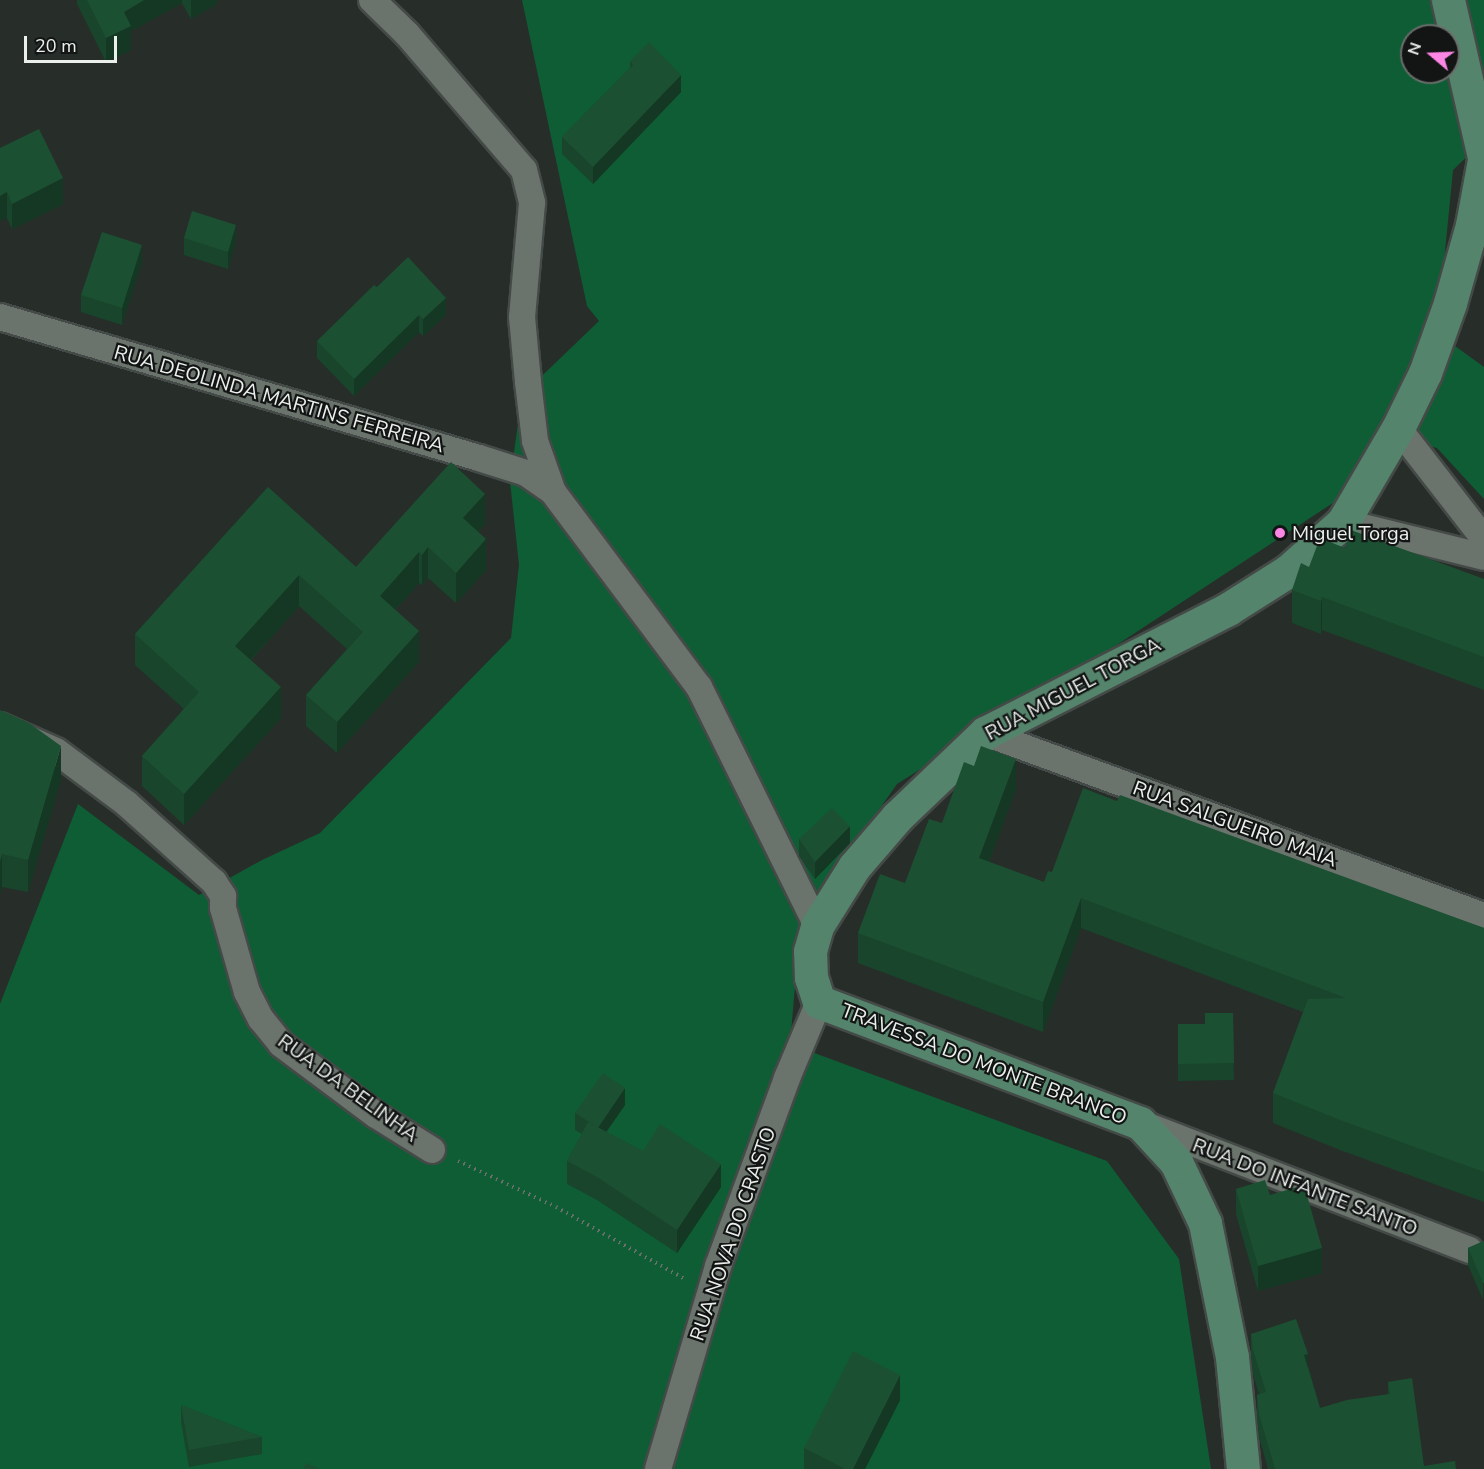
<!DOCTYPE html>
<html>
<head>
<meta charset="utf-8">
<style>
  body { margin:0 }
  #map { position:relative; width:1484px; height:1469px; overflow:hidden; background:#272e29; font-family:"Nunito Sans",sans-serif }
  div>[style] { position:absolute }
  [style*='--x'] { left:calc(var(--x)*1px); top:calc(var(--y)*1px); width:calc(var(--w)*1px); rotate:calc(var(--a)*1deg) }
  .green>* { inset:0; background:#0f5d35 }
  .path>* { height:4px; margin-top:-2px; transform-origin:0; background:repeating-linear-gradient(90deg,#6a706c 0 1.5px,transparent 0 6px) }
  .roads { filter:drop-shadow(2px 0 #444a47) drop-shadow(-2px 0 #444a47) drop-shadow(0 2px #444a47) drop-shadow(0 -2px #444a47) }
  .street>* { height:26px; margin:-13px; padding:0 13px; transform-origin:13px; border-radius:13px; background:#6b736d }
  .secondary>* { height:33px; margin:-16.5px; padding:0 16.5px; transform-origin:16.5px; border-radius:16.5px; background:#55846c }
  .wall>* { inset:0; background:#18452b }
  .shaded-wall>* { inset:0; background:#143823 }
  .building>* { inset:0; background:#1c5032 }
  .dots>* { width:16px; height:16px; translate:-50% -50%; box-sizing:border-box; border:3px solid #121513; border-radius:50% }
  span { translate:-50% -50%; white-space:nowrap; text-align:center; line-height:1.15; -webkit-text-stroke:4.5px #121513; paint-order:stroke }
  .street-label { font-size:20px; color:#ebf0ed }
  .poi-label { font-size:20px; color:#ebf0ed }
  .left { translate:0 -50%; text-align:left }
  .north { position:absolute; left:1400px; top:24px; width:60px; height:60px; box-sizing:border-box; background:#121513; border:2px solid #696d6a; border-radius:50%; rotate:289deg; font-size:16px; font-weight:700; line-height:24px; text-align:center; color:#ebf0ed }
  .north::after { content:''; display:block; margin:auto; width:21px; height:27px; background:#fc86e4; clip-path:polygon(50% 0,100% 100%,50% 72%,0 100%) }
  .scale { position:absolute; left:24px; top:36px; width:93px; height:27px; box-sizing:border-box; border:3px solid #ebf0ed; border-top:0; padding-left:8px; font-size:18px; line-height:21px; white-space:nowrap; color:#ebf0ed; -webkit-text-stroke:4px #121513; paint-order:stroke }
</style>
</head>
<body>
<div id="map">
  <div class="green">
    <i style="clip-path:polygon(evenodd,522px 0,1484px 0,1484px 140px,1453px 170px,1437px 333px,1484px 367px,1484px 499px,1437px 448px,1378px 433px,1342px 497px,1109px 650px,897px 784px,826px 885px,796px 975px,790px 1044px,1107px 1161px,1179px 1259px,1211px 1469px,0 1469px,0 1004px,78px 804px,199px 895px,262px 860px,320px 833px,511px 638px,519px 565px,510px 481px,522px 395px,599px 321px,587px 306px,522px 0,1412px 36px,1448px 36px,1448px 72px,1412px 72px,1412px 36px)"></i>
  </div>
  <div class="path">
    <i style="--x:458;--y:1161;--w:108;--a:25.1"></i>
    <i style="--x:556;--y:1207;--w:148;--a:29.2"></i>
  </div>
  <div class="roads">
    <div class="street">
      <i style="--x:372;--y:0;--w:49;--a:44.2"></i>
      <i style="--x:407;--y:34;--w:179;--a:49.3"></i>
      <i style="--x:524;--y:170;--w:34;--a:76"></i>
      <i style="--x:532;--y:203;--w:114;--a:95"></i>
      <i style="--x:522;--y:317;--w:65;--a:84.7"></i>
      <i style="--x:528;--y:382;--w:59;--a:83.2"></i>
      <i style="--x:535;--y:441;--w:54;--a:70.6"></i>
      <i style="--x:553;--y:492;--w:244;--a:53.2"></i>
      <i style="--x:699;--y:687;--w:267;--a:63.7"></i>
      <i style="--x:0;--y:317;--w:499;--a:16.4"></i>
      <i style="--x:479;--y:458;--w:49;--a:17.7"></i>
      <i style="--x:526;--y:473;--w:33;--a:35"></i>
      <i style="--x:1398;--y:428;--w:140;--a:52.2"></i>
      <i style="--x:1343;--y:522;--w:145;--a:13.9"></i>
      <i style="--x:0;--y:726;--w:61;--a:24.1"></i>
      <i style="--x:56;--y:751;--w:89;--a:36.7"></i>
      <i style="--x:127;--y:804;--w:117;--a:41.9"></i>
      <i style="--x:214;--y:882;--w:17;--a:57"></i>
      <i style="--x:223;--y:896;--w:12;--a:90"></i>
      <i style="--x:223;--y:908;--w:87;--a:74.1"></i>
      <i style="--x:247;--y:992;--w:30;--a:63"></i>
      <i style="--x:261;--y:1019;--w:32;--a:51"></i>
      <i style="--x:281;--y:1044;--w:119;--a:36.8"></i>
      <i style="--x:376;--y:1115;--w:66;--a:32"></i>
      <i style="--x:985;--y:733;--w:531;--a:20.14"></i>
      <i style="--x:1143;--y:1124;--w:350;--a:21.1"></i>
      <i style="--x:658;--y:1469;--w:212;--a:-73.5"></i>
      <i style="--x:718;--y:1266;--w:200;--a:-69.8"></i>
      <i style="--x:787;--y:1078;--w:82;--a:-67.2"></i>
    </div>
    <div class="secondary">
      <i style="--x:1448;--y:0;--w:161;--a:77.1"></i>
      <i style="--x:1243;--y:1469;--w:113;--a:-95.6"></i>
      <i style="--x:1232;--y:1357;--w:137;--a:-101.4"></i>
      <i style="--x:1205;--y:1223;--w:68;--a:-115.4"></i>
      <i style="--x:1176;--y:1162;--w:53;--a:-132.7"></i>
      <i style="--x:1140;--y:1123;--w:343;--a:-159.3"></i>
      <i style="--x:819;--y:1002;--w:25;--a:-108"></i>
      <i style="--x:811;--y:978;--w:27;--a:-92"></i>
      <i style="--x:810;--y:951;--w:26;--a:-74"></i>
      <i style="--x:817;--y:926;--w:70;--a:-57.9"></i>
      <i style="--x:854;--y:867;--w:66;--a:-49.3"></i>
      <i style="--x:897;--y:817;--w:122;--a:-43.7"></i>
      <i style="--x:985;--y:733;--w:273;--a:-27"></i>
      <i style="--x:1228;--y:609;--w:71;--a:-32.3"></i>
      <i style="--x:1288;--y:571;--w:74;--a:-41.7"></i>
      <i style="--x:1343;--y:522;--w:109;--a:-59.7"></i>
      <i style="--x:1398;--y:428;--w:61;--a:-63.9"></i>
      <i style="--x:1425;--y:373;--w:74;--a:-70.3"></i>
      <i style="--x:1450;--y:303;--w:81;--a:-74.2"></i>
      <i style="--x:1472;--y:225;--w:66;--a:-79.5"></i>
    </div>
  </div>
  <div class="wall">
    <i style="clip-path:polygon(77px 0,217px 0,217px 4px,191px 19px,182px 3px,131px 31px,131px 50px,106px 62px,77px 4px)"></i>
    <i style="clip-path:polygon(630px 61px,681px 92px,593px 184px,562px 154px,562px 137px,630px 68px)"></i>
    <i style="clip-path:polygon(0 148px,63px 204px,12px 229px,7px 218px)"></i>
    <i style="clip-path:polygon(184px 238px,236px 242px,228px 269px,184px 255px)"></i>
    <i style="clip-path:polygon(142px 262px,122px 325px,81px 312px,81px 295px)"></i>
    <i style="clip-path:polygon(377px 287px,446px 315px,423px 336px,419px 332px,354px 396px,317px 358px,317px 341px)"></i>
    <i style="clip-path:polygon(268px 487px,356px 567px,485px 524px,478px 532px,486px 570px,456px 603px,428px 578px,422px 585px,419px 583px,395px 610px,419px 662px,337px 753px,306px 726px,306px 695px,347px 649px,299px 606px,251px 660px,281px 718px,184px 825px,142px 786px,142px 756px,184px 709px,135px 665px,135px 634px)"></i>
    <i style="clip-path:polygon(1345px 548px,1484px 579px,1484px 690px,1322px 630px,1321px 634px,1292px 623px,1292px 590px,1309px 567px)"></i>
    <i style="clip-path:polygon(0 710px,61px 779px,28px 892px,2px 887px)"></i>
    <i style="clip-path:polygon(1016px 789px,989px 862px,1044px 882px,1052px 872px,1117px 801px,1484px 928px,1484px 1202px,1340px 1150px,1273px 1123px,1273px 1093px,1303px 1012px,1081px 928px,1043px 1032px,858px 963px,858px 933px,905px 883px)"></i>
    <i style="clip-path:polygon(799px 839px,850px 843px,815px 879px,799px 856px)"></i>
    <i style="clip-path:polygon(1233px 1013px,1234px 1080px,1178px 1081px,1178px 1024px,1205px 1024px)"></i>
    <i style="clip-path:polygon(625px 1105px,606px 1132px,643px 1151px,721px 1187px,677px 1253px,597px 1200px,567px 1184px,567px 1161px,582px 1134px,575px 1130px,575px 1113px)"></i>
    <i style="clip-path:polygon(1236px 1189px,1270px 1195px,1322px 1273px,1258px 1291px,1236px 1214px)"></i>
    <i style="clip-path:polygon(1484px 1241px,1483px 1300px,1468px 1265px,1468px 1248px)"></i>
    <i style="clip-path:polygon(1251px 1334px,1308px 1366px,1320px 1408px,1388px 1394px,1388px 1382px,1424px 1466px,1456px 1469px,1268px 1469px,1259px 1437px,1257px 1418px,1257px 1395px,1259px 1394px,1253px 1374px,1251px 1357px)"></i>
    <i style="clip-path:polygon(900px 1400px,865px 1469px,804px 1469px,804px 1448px)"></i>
    <i style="clip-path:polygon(181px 1405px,262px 1437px,262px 1454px,189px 1467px,181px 1422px)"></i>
  </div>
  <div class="shaded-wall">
    <i style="clip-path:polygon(144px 0,182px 0,182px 3px,131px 31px,131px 50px,106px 62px,106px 38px,124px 12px)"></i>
    <i style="clip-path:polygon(191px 0,217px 0,217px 4px,191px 19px)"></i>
    <i style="clip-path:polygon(681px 75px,681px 92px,593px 184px,593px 167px)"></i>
    <i style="clip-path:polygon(63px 178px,63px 204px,12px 229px,12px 204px)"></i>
    <i style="clip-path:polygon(7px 192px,7px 218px,0 221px,0 196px)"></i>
    <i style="clip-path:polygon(236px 225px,236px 242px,228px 269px,228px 252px)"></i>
    <i style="clip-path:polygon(142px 245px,142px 262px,122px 325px,122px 308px)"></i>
    <i style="clip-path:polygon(446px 298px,446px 315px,423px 336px,423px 319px)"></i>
    <i style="clip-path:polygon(419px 315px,419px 332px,354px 396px,354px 379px)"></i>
    <i style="clip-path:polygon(485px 494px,485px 524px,463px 548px,463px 518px)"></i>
    <i style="clip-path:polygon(486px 539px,486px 570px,456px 603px,456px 573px)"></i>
    <i style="clip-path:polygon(428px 547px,428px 578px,422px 585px,422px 555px)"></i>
    <i style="clip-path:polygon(419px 552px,419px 583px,380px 626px,380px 596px)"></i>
    <i style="clip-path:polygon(299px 575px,299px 606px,235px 677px,235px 646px)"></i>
    <i style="clip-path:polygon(1322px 597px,1322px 630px,1321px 634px,1321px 601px)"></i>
    <i style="clip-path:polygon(419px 631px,419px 662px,337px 753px,337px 722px)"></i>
    <i style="clip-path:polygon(281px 687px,281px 718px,184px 825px,184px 794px)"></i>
    <i style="clip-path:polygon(61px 746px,61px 779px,28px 892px,28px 860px)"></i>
    <i style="clip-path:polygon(1016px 759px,1016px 789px,979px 888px,979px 858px)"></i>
    <i style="clip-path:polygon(850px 826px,850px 843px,815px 879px,815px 862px)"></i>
    <i style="clip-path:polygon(2px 854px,2px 887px,0 895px,0 862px)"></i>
    <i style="clip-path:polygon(1081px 898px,1081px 928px,1043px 1032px,1043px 1002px)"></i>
    <i style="clip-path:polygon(625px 1088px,625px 1105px,597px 1145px,597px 1128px)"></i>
    <i style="clip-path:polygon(721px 1164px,721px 1187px,677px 1253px,677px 1230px)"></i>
    <i style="clip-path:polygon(1322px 1248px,1322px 1273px,1258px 1291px,1258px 1266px)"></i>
    <i style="clip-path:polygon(1308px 1354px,1308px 1377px,1304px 1355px)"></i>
    <i style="clip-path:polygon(900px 1375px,900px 1400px,865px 1469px,853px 1469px)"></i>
  </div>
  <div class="building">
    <i style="clip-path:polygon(87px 0,144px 0,124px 12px,131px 26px,106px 38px)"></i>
    <i style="clip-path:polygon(649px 42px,681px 75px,593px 167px,562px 137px,633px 65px,630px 61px)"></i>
    <i style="clip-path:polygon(39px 129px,63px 178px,12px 204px,7px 192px,0 196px,0 148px)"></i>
    <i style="clip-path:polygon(192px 211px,236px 225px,228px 252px,184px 238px)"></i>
    <i style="clip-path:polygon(102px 232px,142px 245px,122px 308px,81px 295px)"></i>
    <i style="clip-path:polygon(408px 257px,446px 298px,423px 319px,419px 315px,354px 379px,317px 341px,374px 285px,377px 287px)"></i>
    <i style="clip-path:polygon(451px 462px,485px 494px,463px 518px,486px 539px,456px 573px,428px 547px,422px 555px,419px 552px,380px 596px,419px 631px,337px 722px,306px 695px,363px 632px,299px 575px,235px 646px,281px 687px,184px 794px,142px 756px,199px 692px,135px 634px,268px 487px,356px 567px)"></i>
    <i style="clip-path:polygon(1351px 530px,1484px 579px,1484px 657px,1322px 597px,1321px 601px,1292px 590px,1301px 563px,1309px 567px,1320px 538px,1345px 548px)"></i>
    <i style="clip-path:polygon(0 710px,29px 723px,61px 746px,28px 860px,2px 854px,0 862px)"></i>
    <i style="clip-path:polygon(981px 746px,1016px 759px,979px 858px,1044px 882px,1048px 871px,1052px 872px,1083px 788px,1117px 801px,1120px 795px,1484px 928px,1484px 1172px,1340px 1120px,1273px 1093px,1308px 999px,1346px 998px,1081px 898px,1043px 1002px,858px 933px,880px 874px,905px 883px,929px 819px,942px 823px,964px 762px,974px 766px)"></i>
    <i style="clip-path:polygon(832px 808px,850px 826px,815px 862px,799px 839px)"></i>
    <i style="clip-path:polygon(1205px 1013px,1233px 1013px,1234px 1063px,1178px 1064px,1178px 1024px,1205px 1024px)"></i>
    <i style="clip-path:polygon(603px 1073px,625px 1088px,598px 1128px,575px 1113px)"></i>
    <i style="clip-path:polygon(588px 1122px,643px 1151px,660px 1124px,721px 1164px,677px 1230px,597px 1177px,567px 1161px)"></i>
    <i style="clip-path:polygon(1265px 1180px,1270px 1195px,1304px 1185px,1322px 1248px,1258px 1266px,1236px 1189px)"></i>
    <i style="clip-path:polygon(1484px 1241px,1484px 1283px,1483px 1283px,1468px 1248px)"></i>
    <i style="clip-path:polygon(1296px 1319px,1308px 1354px,1304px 1355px,1320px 1408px,1347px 1400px,1390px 1394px,1388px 1382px,1412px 1378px,1424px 1466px,1455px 1461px,1456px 1469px,1275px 1469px,1259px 1414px,1257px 1395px,1266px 1392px,1253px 1350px,1251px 1334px)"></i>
    <i style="clip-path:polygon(853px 1351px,900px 1375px,853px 1469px,845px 1469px,804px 1448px)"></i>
    <i style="clip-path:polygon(181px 1405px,262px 1437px,189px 1450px)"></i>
    <i style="clip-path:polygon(306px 1463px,320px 1469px,303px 1469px)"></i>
  </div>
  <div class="dots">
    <i style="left:1280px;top:533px;background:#fc86e4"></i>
  </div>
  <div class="street-label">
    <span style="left:279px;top:399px;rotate:16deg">RUA DEOLINDA MARTINS FERREIRA</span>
    <span style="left:1073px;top:689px;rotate:-28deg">RUA MIGUEL TORGA</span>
    <span style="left:1235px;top:824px;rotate:20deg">RUA SALGUEIRO MAIA</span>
    <span style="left:984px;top:1064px;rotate:21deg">TRAVESSA DO MONTE BRANCO</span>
    <span style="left:348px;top:1088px;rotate:36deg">RUA DA BELINHA</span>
    <span style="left:1305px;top:1187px;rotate:21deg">RUA DO INFANTE SANTO</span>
    <span style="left:733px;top:1234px;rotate:-71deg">RUA NOVA DO CRASTO</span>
  </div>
  <div class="poi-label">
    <span class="left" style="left:1292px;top:533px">Miguel Torga</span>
  </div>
  <div class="north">N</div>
  <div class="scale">20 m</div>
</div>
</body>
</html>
